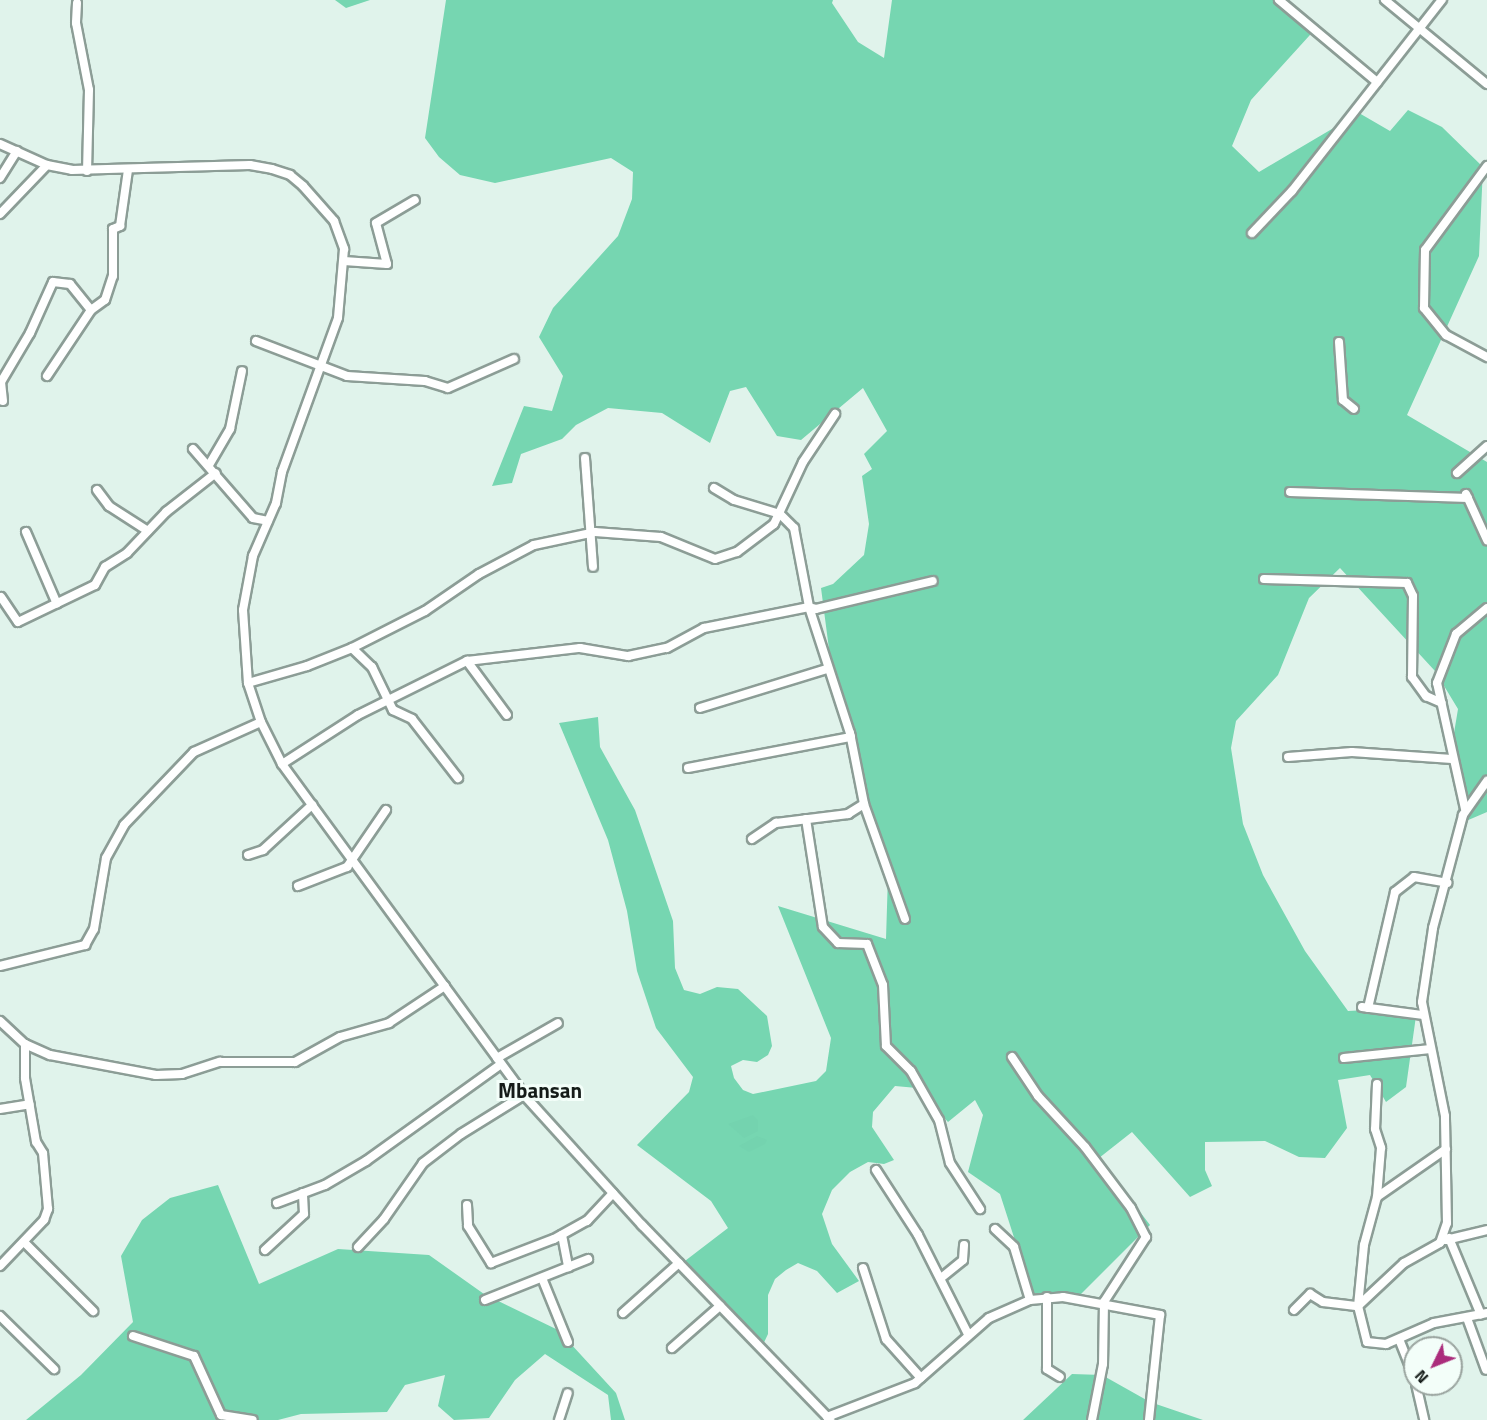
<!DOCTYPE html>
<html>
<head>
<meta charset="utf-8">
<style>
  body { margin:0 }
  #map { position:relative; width:1487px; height:1420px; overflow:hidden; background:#e0f3eb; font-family:"Titillium Web",sans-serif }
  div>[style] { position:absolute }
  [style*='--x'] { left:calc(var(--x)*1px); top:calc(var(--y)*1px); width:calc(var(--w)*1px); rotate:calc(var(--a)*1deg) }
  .forest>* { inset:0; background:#76d6b1 }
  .water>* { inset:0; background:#74d3af }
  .roads { filter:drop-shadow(2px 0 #8c9d96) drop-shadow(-2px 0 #8c9d96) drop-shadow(0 2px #8c9d96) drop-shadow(0 -2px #8c9d96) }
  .minor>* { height:8px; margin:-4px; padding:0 4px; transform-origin:4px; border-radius:4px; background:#fff }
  span { translate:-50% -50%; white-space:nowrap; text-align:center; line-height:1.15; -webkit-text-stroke:6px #f3fef9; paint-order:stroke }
  .quarter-label { font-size:21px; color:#151c19; font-weight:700 }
  .north { position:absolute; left:1403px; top:1336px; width:60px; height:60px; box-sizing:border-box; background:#f3fef9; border:2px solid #9aa49f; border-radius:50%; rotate:227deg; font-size:16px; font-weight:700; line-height:24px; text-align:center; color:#151c19 }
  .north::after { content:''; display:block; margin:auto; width:21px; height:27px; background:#ab2d7c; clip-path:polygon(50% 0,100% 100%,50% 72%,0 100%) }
</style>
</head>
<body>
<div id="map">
  <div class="forest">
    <i style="clip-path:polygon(335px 0,370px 0,346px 8px)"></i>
    <i style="clip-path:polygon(446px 0,833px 0,832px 3px,858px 42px,884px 58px,892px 0,1283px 0,1319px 25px,1251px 100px,1232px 146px,1259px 172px,1359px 113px,1390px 131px,1408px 110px,1442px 127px,1483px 167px,1479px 256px,1407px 415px,1487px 462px,1487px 812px,1466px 821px,1455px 782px,1453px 739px,1458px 709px,1435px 671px,1340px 568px,1309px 598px,1278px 675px,1236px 721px,1231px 748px,1243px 824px,1263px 875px,1305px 951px,1348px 1011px,1386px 1009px,1416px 1016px,1406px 1087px,1386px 1102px,1370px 1075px,1338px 1080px,1347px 1128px,1325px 1158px,1299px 1157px,1265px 1141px,1205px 1142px,1205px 1170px,1212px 1186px,1190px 1197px,1132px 1132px,1099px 1158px,1150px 1225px,1077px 1298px,1032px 1293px,1000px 1194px,968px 1172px,983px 1115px,975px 1100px,948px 1122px,917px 1088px,895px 1086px,873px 1112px,872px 1127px,894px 1160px,884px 1164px,868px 1162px,850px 1172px,832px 1190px,822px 1214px,832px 1244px,859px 1281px,837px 1293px,817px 1271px,798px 1263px,786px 1270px,775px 1279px,768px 1295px,768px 1334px,761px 1349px,681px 1264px,728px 1228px,711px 1201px,637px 1145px,689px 1092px,693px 1077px,656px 1028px,637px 971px,627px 911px,608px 840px,559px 723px,598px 717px,600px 747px,635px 810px,673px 921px,675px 968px,684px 990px,700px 994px,717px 987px,738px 989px,767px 1016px,772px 1046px,768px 1055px,757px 1062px,743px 1060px,731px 1066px,734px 1078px,743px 1090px,753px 1094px,816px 1081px,826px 1071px,831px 1038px,778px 906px,886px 939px,888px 875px,837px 710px,821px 588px,833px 584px,864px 555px,869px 524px,862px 476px,872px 469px,864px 454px,887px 431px,863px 388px,801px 440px,777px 436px,746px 387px,730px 391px,710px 443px,662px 413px,608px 408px,576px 425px,562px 439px,521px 454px,512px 483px,492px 486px,524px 406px,552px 411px,563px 376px,539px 337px,553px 308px,618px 236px,632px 199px,633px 172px,611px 158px,495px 183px,460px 175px,439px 157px,425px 138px)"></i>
    <i style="clip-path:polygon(218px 1185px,259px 1284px,338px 1249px,429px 1255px,484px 1294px,558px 1330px,616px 1393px,625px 1420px,611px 1420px,608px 1395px,545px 1354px,515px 1380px,489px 1418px,454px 1420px,438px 1406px,445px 1375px,405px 1385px,387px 1412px,301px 1414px,278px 1420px,26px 1420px,81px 1375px,133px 1322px,121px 1256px,142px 1220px,170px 1198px)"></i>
    <i style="clip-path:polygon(1072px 1374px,1102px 1375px,1150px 1402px,1203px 1420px,1023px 1420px)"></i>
  </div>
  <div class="water">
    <i style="clip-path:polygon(753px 1115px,758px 1120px,758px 1131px,744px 1138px,728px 1124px)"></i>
    <i style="clip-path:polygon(757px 1136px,767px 1140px,765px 1144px,749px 1152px,739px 1146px)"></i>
  </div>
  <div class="roads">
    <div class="minor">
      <i style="--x:1279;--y:0;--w:128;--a:39.9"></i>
      <i style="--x:1385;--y:0;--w:132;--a:39.5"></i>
      <i style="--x:77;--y:3;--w:20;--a:93"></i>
      <i style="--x:76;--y:23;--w:68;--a:79"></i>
      <i style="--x:89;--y:90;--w:81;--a:91.4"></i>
      <i style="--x:0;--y:144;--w:51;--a:24.1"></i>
      <i style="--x:47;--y:165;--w:25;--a:11"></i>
      <i style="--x:72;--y:170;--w:178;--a:-1.6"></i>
      <i style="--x:250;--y:165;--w:22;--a:10"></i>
      <i style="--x:272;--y:169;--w:19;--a:18"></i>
      <i style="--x:290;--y:175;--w:17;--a:40"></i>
      <i style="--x:303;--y:186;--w:47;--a:48.5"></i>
      <i style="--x:334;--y:221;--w:30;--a:70"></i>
      <i style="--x:344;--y:249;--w:69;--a:95"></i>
      <i style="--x:338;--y:318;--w:164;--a:110"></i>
      <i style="--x:282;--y:472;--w:32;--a:101"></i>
      <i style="--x:276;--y:503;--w:58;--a:113.5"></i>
      <i style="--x:253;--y:556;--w:55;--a:100.5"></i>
      <i style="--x:243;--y:610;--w:73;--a:86.1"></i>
      <i style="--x:248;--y:683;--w:41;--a:71.6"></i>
      <i style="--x:261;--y:722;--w:47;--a:63.4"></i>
      <i style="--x:282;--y:764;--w:410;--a:53.8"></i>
      <i style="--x:524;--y:1095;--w:176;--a:47.8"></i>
      <i style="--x:642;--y:1225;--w:271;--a:46"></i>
      <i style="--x:1487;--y:166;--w:104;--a:126.4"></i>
      <i style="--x:1425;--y:250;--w:58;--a:91"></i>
      <i style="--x:1424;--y:308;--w:35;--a:51"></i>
      <i style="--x:1446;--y:335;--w:47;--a:28.2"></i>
      <i style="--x:0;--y:178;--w:32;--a:-58"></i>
      <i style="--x:0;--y:214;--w:68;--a:-46.2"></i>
      <i style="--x:1252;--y:233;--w:58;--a:-46.4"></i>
      <i style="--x:1292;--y:191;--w:243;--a:-51.9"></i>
      <i style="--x:344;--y:261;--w:43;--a:4"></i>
      <i style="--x:387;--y:264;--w:42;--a:-105"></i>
      <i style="--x:376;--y:223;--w:45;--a:-30.5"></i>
      <i style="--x:256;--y:341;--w:97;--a:21"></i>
      <i style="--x:347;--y:376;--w:78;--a:3.7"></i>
      <i style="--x:425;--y:381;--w:24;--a:17"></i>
      <i style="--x:448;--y:388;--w:72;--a:-23.7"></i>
      <i style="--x:1339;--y:342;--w:58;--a:86.1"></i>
      <i style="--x:1343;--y:400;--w:14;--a:39"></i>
      <i style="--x:47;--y:376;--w:79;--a:-56.3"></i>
      <i style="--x:3;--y:401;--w:19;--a:-96"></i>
      <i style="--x:1;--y:382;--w:57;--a:-59.4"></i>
      <i style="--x:30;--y:333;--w:56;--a:-65.7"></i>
      <i style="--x:53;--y:282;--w:17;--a:7"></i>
      <i style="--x:70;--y:284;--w:33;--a:51"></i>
      <i style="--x:91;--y:310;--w:17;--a:-36"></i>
      <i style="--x:105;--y:300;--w:25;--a:-72"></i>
      <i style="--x:113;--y:276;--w:47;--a:-90"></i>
      <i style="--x:113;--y:229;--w:8;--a:-23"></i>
      <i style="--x:120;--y:226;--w:57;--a:-81.9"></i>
      <i style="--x:193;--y:449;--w:91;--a:49"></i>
      <i style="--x:253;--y:518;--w:15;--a:11"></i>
      <i style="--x:585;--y:458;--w:109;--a:85.8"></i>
      <i style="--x:209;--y:465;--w:42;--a:-59.7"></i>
      <i style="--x:230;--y:429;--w:59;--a:-78.3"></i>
      <i style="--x:1457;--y:473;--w:40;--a:-42"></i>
      <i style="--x:714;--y:488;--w:23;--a:31"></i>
      <i style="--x:734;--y:500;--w:48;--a:16.9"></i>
      <i style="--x:780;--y:514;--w:20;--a:45"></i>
      <i style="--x:794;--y:528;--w:80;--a:79.2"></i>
      <i style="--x:809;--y:607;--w:133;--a:72"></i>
      <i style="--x:850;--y:733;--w:72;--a:78.8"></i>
      <i style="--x:864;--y:804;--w:122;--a:70.4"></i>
      <i style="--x:97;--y:490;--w:20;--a:53"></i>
      <i style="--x:109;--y:506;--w:46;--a:32.7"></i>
      <i style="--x:1290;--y:492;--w:178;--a:1.9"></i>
      <i style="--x:1466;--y:494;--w:51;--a:65.5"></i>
      <i style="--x:26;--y:532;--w:78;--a:66.7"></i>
      <i style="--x:1264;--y:579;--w:143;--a:1.6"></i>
      <i style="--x:1407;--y:583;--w:14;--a:65"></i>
      <i style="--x:1413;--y:596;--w:81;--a:90.7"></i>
      <i style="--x:1412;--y:677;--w:24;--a:54"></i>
      <i style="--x:1426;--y:696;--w:17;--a:24"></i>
      <i style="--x:1;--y:597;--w:30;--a:56"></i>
      <i style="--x:18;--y:622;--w:85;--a:-25.7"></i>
      <i style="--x:95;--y:585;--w:21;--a:-61"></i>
      <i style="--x:105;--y:567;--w:26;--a:-32"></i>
      <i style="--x:127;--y:553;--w:57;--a:-46.4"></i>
      <i style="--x:166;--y:512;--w:63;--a:-38"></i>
      <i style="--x:352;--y:648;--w:28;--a:44"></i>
      <i style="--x:372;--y:667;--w:48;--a:64"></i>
      <i style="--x:393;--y:710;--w:21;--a:25"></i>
      <i style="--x:412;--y:719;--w:75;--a:52.1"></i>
      <i style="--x:467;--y:661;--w:67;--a:53.5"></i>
      <i style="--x:248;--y:683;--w:61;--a:-16.1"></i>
      <i style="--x:307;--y:666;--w:48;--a:-21.8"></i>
      <i style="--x:352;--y:648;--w:82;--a:-26.9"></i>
      <i style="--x:425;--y:611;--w:65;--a:-34.4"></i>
      <i style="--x:479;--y:574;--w:62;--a:-27.8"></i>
      <i style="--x:534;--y:545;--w:62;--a:-12"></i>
      <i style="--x:595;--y:532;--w:66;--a:4.3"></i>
      <i style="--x:661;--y:537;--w:58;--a:22.2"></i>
      <i style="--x:715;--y:559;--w:23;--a:-18"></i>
      <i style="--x:737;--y:552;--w:46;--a:-37.1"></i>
      <i style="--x:774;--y:524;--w:68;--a:-64.9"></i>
      <i style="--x:803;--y:462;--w:58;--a:-56.3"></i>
      <i style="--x:700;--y:708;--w:133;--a:-17.1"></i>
      <i style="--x:1288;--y:757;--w:64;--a:-4.5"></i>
      <i style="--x:1352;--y:752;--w:100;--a:4"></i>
      <i style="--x:282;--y:764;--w:90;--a:-32.8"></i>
      <i style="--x:358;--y:715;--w:122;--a:-26.4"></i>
      <i style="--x:467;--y:661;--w:114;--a:-6.6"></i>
      <i style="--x:580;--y:648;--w:49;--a:9.5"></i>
      <i style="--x:628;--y:656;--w:40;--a:-12"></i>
      <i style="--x:667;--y:648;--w:42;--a:-28.4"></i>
      <i style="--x:704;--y:628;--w:107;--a:-11.3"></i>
      <i style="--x:809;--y:607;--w:7;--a:16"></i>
      <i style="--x:816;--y:609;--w:120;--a:-13.5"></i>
      <i style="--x:688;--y:768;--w:166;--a:-10.8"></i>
      <i style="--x:1465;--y:809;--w:129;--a:-102.5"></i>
      <i style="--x:1437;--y:683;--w:53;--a:-68.8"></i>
      <i style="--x:1456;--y:634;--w:40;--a:-40"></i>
      <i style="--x:806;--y:819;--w:109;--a:81.1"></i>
      <i style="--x:823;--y:927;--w:22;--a:47"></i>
      <i style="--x:838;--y:943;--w:29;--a:2"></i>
      <i style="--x:867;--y:944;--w:44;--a:68.7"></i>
      <i style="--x:883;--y:985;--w:61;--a:87.2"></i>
      <i style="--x:886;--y:1046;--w:35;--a:45"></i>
      <i style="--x:911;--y:1071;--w:56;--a:60.3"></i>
      <i style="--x:939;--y:1120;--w:44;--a:75.7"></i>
      <i style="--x:950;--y:1163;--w:55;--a:56.9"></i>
      <i style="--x:752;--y:839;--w:29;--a:-34"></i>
      <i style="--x:776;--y:823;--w:73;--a:-7.1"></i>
      <i style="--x:848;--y:814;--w:19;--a:-32"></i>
      <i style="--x:248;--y:855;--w:16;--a:-18"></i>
      <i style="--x:263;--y:850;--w:67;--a:-42.6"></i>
      <i style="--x:298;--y:886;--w:53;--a:-21.2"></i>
      <i style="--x:347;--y:867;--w:69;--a:-55.6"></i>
      <i style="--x:0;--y:966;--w:88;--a:-13.9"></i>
      <i style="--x:85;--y:945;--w:18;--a:-61"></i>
      <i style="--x:94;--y:929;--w:72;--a:-80.4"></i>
      <i style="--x:106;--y:858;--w:38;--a:-61"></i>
      <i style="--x:124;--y:825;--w:101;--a:-46.2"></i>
      <i style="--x:194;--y:752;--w:73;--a:-24.1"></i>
      <i style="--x:1362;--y:1007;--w:62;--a:7.5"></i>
      <i style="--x:1368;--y:1008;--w:119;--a:-76.9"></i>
      <i style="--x:1395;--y:892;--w:24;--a:-38"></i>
      <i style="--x:1414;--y:877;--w:34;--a:10"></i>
      <i style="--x:0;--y:1021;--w:34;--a:43"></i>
      <i style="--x:25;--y:1044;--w:27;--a:24"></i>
      <i style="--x:50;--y:1055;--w:108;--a:10.7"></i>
      <i style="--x:156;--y:1075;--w:26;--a:-2"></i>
      <i style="--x:182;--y:1074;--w:40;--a:-18"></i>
      <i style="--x:220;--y:1062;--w:75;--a:0"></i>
      <i style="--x:295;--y:1062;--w:51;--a:-29.1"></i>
      <i style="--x:340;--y:1037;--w:51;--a:-15.9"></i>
      <i style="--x:389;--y:1023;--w:67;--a:-33.5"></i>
      <i style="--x:1012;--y:1057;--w:47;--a:56.3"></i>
      <i style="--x:1038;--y:1096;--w:69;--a:47.3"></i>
      <i style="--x:1085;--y:1147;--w:76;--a:53"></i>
      <i style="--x:1131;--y:1208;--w:33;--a:63"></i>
      <i style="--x:1146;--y:1237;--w:77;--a:122.9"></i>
      <i style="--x:1104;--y:1302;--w:62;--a:90.9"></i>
      <i style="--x:1103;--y:1364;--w:57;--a:101.1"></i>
      <i style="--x:497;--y:1058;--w:70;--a:-29.8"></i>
      <i style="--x:1344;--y:1058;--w:87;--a:-5.9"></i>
      <i style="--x:1377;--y:1084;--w:45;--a:92.5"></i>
      <i style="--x:1375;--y:1129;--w:20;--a:72"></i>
      <i style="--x:1381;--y:1148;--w:49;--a:94.7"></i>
      <i style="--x:1377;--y:1197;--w:50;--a:105.2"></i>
      <i style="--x:1364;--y:1245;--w:61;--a:95.6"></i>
      <i style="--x:1358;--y:1306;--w:37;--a:76"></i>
      <i style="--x:1367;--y:1342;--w:19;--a:6"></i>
      <i style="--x:1386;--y:1344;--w:52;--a:-23.6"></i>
      <i style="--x:1434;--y:1323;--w:54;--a:-10.7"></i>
      <i style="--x:0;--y:1109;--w:30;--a:-9"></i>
      <i style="--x:876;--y:1170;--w:77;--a:57.1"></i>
      <i style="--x:918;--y:1235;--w:111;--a:63.2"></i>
      <i style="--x:1377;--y:1197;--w:84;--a:-34.8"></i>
      <i style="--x:277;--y:1203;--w:51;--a:-20.6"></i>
      <i style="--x:325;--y:1185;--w:48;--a:-30.3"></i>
      <i style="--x:366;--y:1161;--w:166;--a:-35.7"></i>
      <i style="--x:467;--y:1205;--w:21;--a:87"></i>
      <i style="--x:468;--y:1226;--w:44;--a:58.1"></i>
      <i style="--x:491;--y:1263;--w:67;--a:-20.9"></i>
      <i style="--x:554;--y:1239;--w:38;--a:-29"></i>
      <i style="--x:587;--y:1221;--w:38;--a:-47"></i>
      <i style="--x:995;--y:1229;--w:26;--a:43"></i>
      <i style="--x:1014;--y:1247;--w:55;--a:73.2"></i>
      <i style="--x:562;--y:1235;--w:33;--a:79"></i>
      <i style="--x:1449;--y:1238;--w:83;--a:67.4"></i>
      <i style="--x:1446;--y:1240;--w:42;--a:-13.7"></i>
      <i style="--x:24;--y:1242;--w:98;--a:45"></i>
      <i style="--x:358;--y:1247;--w:38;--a:-47"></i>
      <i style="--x:384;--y:1219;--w:68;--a:-55.1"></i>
      <i style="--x:423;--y:1163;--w:48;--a:-37.3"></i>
      <i style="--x:461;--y:1134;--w:74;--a:-31.8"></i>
      <i style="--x:265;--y:1250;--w:53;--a:-42.7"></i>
      <i style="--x:304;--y:1214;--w:21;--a:-93"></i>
      <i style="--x:0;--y:1266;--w:64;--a:-46.3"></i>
      <i style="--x:44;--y:1220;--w:12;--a:-70"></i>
      <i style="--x:48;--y:1209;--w:56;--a:-95.1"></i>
      <i style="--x:43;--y:1153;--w:13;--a:-122"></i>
      <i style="--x:36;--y:1142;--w:65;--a:-99.8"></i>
      <i style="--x:25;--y:1078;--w:34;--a:-90"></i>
      <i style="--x:863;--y:1268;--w:75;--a:72.1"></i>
      <i style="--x:886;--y:1339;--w:52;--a:48.1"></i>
      <i style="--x:542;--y:1278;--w:69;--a:67.9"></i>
      <i style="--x:941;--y:1278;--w:28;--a:-39"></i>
      <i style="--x:963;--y:1260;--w:15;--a:-86"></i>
      <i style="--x:1047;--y:1297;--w:72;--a:90"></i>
      <i style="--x:1047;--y:1369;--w:15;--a:32"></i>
      <i style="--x:485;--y:1300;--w:111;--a:-21.7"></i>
      <i style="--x:1294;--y:1310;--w:23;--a:-45"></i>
      <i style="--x:1310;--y:1294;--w:15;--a:32"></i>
      <i style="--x:1323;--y:1302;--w:35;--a:7"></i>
      <i style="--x:1358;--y:1306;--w:63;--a:-43.1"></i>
      <i style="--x:1404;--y:1263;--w:41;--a:-29.1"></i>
      <i style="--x:1440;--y:1243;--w:21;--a:-71"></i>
      <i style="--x:1447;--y:1223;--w:107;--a:-91.1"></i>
      <i style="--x:1445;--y:1116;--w:116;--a:-101.4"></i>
      <i style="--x:1422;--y:1002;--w:75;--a:-81.5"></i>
      <i style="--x:1433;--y:928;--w:117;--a:-75.1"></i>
      <i style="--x:1463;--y:815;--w:42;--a:-54.8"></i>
      <i style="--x:623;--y:1313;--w:75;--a:-41.8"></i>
      <i style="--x:0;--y:1316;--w:76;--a:44.5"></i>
      <i style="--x:1467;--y:1318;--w:55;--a:69.9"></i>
      <i style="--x:133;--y:1336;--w:64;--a:18.2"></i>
      <i style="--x:194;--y:1356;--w:65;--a:65.4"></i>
      <i style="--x:221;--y:1415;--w:32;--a:9"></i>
      <i style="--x:1399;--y:1339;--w:43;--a:68.2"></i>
      <i style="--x:672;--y:1348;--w:64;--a:-41.2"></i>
      <i style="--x:1416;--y:1384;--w:37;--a:77"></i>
      <i style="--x:827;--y:1417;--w:94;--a:-21.1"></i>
      <i style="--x:915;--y:1383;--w:98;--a:-41.3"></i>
      <i style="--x:989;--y:1318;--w:45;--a:-23.7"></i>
      <i style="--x:1030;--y:1300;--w:33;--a:-5"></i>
      <i style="--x:1063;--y:1297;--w:99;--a:10.5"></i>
      <i style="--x:1160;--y:1315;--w:106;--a:96"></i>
      <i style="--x:559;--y:1420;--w:28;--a:-72"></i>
    </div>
  </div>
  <div class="quarter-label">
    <span style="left:540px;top:1090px">Mbansan</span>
  </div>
  <div class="north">N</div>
</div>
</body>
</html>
